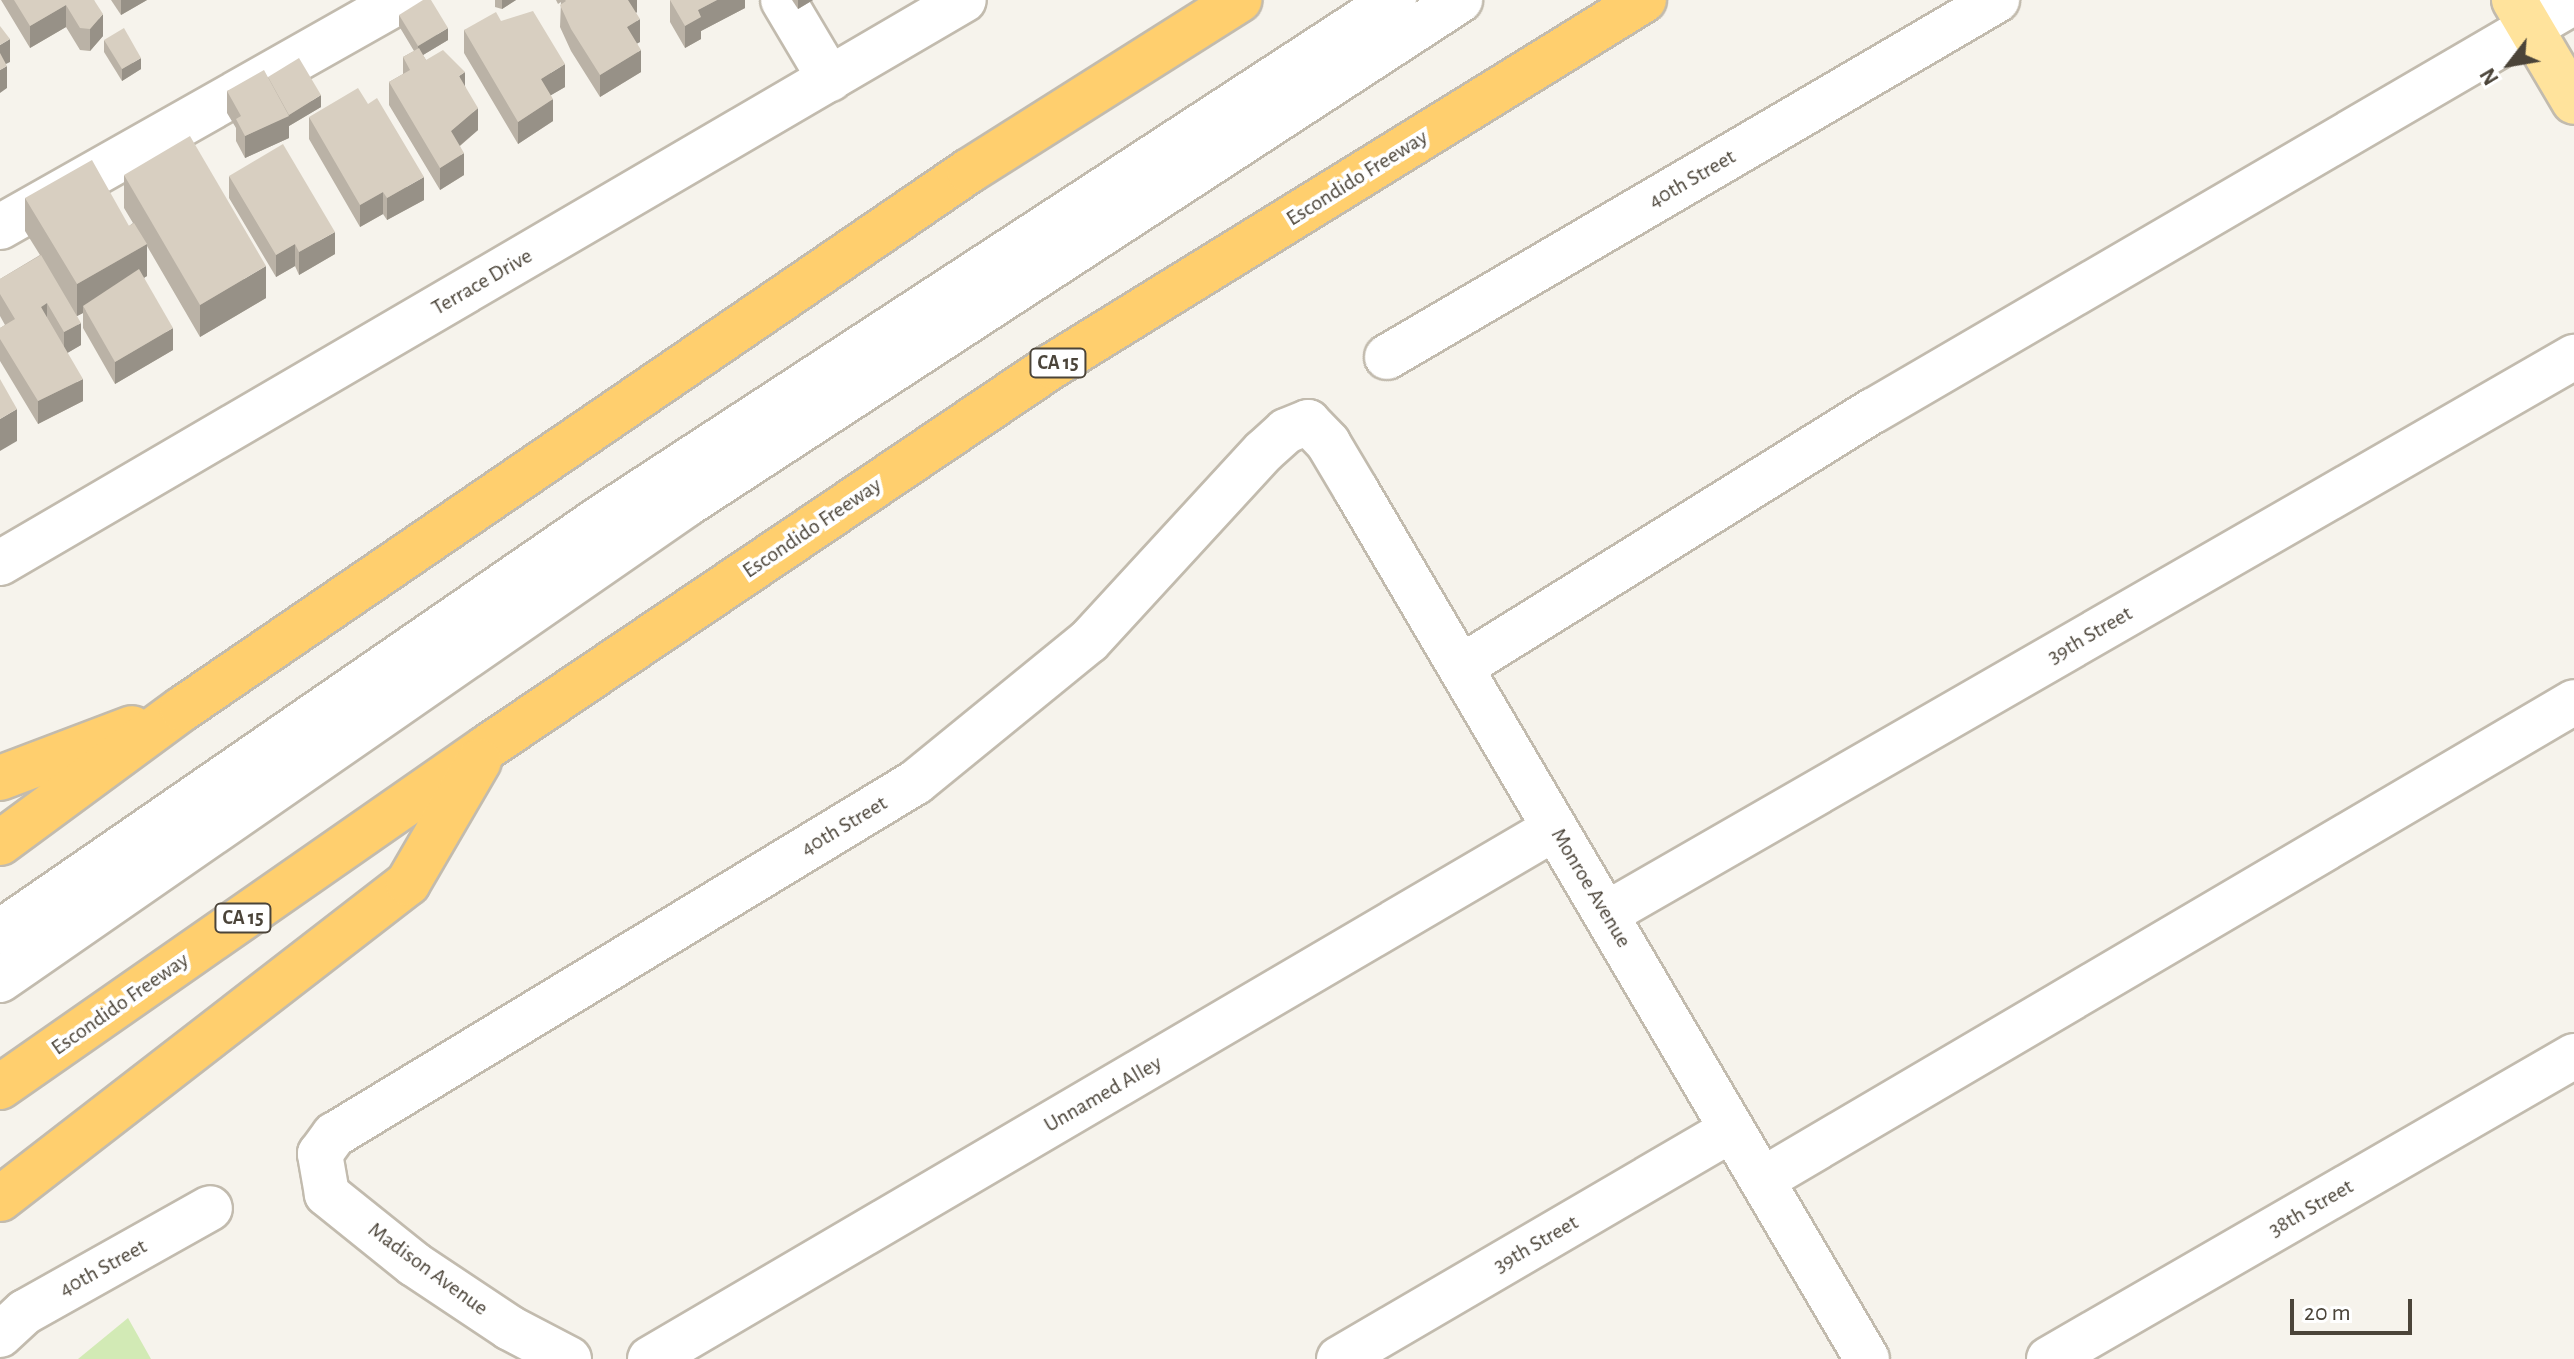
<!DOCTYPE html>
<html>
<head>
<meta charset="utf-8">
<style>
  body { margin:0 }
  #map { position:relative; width:2574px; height:1359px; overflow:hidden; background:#f6f3ec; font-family:"Alegreya Sans",sans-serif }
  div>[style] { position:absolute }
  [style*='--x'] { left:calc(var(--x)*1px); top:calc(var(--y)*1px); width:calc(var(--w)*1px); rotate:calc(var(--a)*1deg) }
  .green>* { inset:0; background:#d2eab5 }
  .roads { filter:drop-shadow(2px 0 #c2bbae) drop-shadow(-2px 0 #c2bbae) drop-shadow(0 2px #c2bbae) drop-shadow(0 -2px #c2bbae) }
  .minor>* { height:44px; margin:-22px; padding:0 22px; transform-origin:22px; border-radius:22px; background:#fff }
  .major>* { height:44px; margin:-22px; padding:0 22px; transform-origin:22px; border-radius:22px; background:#ffe39c }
  .highway>* { height:44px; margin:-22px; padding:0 22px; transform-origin:22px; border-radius:22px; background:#ffcf6e }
  .wall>* { inset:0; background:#bab2a6 }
  .shaded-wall>* { inset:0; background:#979187 }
  .building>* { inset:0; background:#d8cfc1 }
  span { translate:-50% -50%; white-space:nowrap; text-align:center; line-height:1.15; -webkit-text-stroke:8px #fff; paint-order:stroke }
  .shield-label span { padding:2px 6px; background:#fff; border:2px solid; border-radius:6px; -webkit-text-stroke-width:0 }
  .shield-label { font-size:20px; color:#4b4439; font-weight:700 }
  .street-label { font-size:22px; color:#4b4439 }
  .north { position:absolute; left:2470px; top:24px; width:80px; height:80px; -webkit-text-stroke:6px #fff; paint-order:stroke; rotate:239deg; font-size:22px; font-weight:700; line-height:32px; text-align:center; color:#4b4439 }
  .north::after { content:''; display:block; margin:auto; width:28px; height:36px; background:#4b4439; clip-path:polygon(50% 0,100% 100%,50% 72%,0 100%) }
  .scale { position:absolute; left:2290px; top:1299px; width:122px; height:36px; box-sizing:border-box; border:4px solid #4b4439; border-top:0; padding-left:10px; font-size:24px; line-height:28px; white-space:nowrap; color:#4b4439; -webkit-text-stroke:6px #fff; paint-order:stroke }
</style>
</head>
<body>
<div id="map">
  <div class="green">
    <i style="clip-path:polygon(128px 1318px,151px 1359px,78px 1359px)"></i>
  </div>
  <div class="roads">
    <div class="minor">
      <i style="--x:783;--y:0;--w:92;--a:59.3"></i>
      <i style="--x:0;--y:227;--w:461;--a:-29.5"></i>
      <i style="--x:1387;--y:357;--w:707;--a:-30.34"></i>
      <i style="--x:0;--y:563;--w:1116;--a:-30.29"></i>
      <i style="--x:1461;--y:667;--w:485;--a:-31.9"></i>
      <i style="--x:1873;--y:411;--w:812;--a:-30.26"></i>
      <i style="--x:1606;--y:914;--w:1117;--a:-29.92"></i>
      <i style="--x:0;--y:932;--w:731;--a:-34.58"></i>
      <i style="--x:602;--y:517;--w:946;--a:-33.14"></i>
      <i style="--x:0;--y:980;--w:836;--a:-34.72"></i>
      <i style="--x:687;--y:504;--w:923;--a:-33.1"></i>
      <i style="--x:1762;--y:1180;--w:942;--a:-30.48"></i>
      <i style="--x:0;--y:1335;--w:34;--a:-43"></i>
      <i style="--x:25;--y:1312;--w:212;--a:-29.3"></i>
      <i style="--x:569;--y:1359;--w:67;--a:-152.3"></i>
      <i style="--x:510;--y:1328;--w:115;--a:-146.3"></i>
      <i style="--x:414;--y:1264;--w:112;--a:-141.2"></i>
      <i style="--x:327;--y:1194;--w:41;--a:-99.9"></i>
      <i style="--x:320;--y:1154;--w:24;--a:-54"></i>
      <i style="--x:334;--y:1135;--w:681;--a:-31.24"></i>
      <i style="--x:916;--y:782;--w:223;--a:-39.2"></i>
      <i style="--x:1089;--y:641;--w:258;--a:-47.4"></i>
      <i style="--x:1264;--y:451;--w:30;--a:-42"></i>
      <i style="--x:1286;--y:431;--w:24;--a:-22"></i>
      <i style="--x:1308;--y:422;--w:29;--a:46"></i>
      <i style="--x:1328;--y:443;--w:55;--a:59.2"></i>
      <i style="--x:1356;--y:490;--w:1008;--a:59.54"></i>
      <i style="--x:650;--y:1359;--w:1049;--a:-30.4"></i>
      <i style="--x:1339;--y:1359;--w:455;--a:-30.3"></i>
      <i style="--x:2049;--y:1359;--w:606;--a:-29.99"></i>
    </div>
    <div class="major">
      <i style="--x:2514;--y:0;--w:118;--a:59.5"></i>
    </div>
    <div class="highway">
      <i style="--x:0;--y:778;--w:141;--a:-20.7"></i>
      <i style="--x:0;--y:843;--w:226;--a:-36.4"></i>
      <i style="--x:182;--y:709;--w:953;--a:-34.36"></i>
      <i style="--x:969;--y:171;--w:320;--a:-32.3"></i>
      <i style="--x:0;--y:1087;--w:593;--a:-34.9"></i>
      <i style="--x:486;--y:748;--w:683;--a:-34.02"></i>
      <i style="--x:1052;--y:366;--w:696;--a:-31.73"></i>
      <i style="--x:0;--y:1199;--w:516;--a:-37.76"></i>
      <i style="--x:408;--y:883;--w:141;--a:-59.8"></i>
    </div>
  </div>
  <div class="wall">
    <i style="clip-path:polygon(1px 0,94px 0,103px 36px,90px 51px,80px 50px,66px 27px,30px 48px)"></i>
    <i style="clip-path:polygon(111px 0,147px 0,121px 15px)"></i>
    <i style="clip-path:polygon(495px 0,516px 0,502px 9px,495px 7px)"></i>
    <i style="clip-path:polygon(556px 0,637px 0,637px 12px,636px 13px,640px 42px,637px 43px,641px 72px,600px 97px,571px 51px,560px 27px,561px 2px,558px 4px)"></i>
    <i style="clip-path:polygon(670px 0,745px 0,745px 8px,701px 31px,701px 39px,685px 48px,670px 22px)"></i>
    <i style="clip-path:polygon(792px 0,813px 0,798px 9px)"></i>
    <i style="clip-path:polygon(399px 15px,448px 40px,423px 55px,426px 60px,465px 86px,478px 130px,460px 146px,464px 175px,440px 190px,389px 105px,389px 82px,403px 74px,403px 57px,414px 51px,399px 26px)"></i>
    <i style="clip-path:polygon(501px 21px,565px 87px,551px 95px,553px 121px,518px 144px,464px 53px,464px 30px)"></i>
    <i style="clip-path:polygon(104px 40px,141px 69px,122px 81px,104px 52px)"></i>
    <i style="clip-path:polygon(268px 77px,321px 107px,289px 126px,289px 138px,245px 158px,236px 141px,236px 128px,227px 113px,227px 91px)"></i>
    <i style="clip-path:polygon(309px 117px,424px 200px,387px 220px,383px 214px,360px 227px,309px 139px)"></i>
    <i style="clip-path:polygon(124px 175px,266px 298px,200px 337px,147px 246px,147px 276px,144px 278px,173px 350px,115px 384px,83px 328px,83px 313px,77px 316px,81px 345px,67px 353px,83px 401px,38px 424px,0 361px,0 328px,5px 325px,0 316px,0 279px,40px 255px,25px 231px,25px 198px,129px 226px,133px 223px,124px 208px)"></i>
    <i style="clip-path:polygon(229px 176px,335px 254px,299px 275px,295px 266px,276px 277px,229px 198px)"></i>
  </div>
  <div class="shaded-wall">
    <i style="clip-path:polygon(121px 0,147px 0,121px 15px)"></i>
    <i style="clip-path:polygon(502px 0,516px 0,502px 9px)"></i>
    <i style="clip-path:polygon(626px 0,637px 0,637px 12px,626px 19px)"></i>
    <i style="clip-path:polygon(717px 0,745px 0,745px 8px,701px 31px,701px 39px,685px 48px,685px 26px,698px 10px)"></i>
    <i style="clip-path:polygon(798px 0,813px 0,798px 9px)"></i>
    <i style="clip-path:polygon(66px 5px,66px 27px,30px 48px,30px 26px)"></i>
    <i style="clip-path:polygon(103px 14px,103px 36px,90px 51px,90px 29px)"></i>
    <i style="clip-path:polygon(640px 19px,640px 42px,627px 49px,627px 27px)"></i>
    <i style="clip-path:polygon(448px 28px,448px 40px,418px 58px,418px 46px)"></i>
    <i style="clip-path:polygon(10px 39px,10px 62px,0 67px,0 45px)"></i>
    <i style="clip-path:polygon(641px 50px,641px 72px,600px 97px,600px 75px)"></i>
    <i style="clip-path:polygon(141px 58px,141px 69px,122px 81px,122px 69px)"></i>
    <i style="clip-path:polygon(565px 64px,565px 87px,541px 101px,541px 79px)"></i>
    <i style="clip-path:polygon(7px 66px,7px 88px,0 93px,0 70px)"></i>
    <i style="clip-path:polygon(465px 72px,465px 95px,459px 76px)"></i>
    <i style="clip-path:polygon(321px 95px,321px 107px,289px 126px,289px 138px,245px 158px,245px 136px,287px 116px)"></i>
    <i style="clip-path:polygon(553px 99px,553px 121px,518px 144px,518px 122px)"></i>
    <i style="clip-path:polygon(478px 108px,478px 130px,451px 153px,451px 131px)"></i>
    <i style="clip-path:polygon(464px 153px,464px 175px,440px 190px,440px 168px)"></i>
    <i style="clip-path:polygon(424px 177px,424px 200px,387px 220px,387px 198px)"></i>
    <i style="clip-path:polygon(383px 192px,383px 214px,360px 227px,360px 205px)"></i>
    <i style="clip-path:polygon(335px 232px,335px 254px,299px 275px,299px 252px)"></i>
    <i style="clip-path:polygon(147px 244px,147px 276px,86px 311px,83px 306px,83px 313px,77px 316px,77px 284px)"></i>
    <i style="clip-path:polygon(295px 244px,295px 266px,276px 277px,276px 255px)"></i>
    <i style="clip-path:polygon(266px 266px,266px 298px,200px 337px,200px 305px)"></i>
    <i style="clip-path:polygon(47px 303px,47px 326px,41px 307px)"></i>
    <i style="clip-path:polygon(81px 323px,81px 345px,64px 355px,64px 332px)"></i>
    <i style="clip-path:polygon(173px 328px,173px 350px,115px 384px,115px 362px)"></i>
    <i style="clip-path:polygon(83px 379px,83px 401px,38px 424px,38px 401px)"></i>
    <i style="clip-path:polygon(17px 409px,17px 441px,0 451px,0 419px)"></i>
  </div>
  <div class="building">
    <i style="clip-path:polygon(14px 0,94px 0,103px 14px,90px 29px,80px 28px,66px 5px,30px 26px)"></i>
    <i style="clip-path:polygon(423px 0,431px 0,448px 28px,418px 46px,399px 15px)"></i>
    <i style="clip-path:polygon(565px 0,628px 0,640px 19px,627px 27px,641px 50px,600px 75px,571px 29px,560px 5px,566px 1px)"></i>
    <i style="clip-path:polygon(670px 0,717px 0,698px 10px,701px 17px,685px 26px)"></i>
    <i style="clip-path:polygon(533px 11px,565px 64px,541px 79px,553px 99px,518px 122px,464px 30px,496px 12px,501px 21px)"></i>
    <i style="clip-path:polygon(0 26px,10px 39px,0 45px)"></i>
    <i style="clip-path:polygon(124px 28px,141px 58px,122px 69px,104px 40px)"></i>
    <i style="clip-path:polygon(419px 48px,426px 60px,443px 50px,465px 72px,459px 76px,478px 108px,451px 131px,464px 153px,440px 168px,389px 82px,410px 70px,403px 57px)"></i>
    <i style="clip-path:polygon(0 53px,7px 66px,0 70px)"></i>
    <i style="clip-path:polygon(299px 58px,321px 95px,289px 115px,268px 77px)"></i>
    <i style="clip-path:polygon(264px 70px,289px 116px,245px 136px,236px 119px,241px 116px,227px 91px)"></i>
    <i style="clip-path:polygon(358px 88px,368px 104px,377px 98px,424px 177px,387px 198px,383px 192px,360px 205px,309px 117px)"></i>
    <i style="clip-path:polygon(190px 136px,266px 266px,200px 305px,124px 175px)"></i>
    <i style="clip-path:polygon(283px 144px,335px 232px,299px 252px,295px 244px,276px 255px,229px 176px)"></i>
    <i style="clip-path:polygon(92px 160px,129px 226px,134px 223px,147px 244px,77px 284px,25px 198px)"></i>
    <i style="clip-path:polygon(41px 255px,81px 323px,64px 332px,47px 303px,41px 307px,83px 379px,38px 401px,0 339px,0 328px,15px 319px,0 294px,0 279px)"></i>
    <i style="clip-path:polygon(139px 269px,173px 328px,115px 362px,83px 306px)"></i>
    <i style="clip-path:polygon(0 379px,17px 409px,0 419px)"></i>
  </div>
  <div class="shield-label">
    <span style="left:1058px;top:363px">CA 15</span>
    <span style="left:243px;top:918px">CA 15</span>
  </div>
  <div class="street-label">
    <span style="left:1357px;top:178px;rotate:-32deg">Escondido Freeway</span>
    <span style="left:1692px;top:179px;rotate:-30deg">40th Street</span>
    <span style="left:482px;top:282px;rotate:-30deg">Terrace Drive</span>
    <span style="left:812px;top:528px;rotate:-34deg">Escondido Freeway</span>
    <span style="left:2090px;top:635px;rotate:-30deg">39th Street</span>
    <span style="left:844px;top:826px;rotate:-31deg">40th Street</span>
    <span style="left:1591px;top:888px;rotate:59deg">Monroe Avenue</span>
    <span style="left:120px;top:1004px;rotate:-35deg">Escondido Freeway</span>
    <span style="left:1103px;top:1094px;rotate:-30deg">Unnamed Alley</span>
    <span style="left:2311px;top:1208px;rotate:-30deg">38th Street</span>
    <span style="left:1536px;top:1244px;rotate:-30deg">39th Street</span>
    <span style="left:103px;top:1268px;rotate:-29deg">40th Street</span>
    <span style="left:428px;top:1269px;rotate:36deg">Madison Avenue</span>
  </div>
  <div class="north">N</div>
  <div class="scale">20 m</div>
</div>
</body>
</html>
